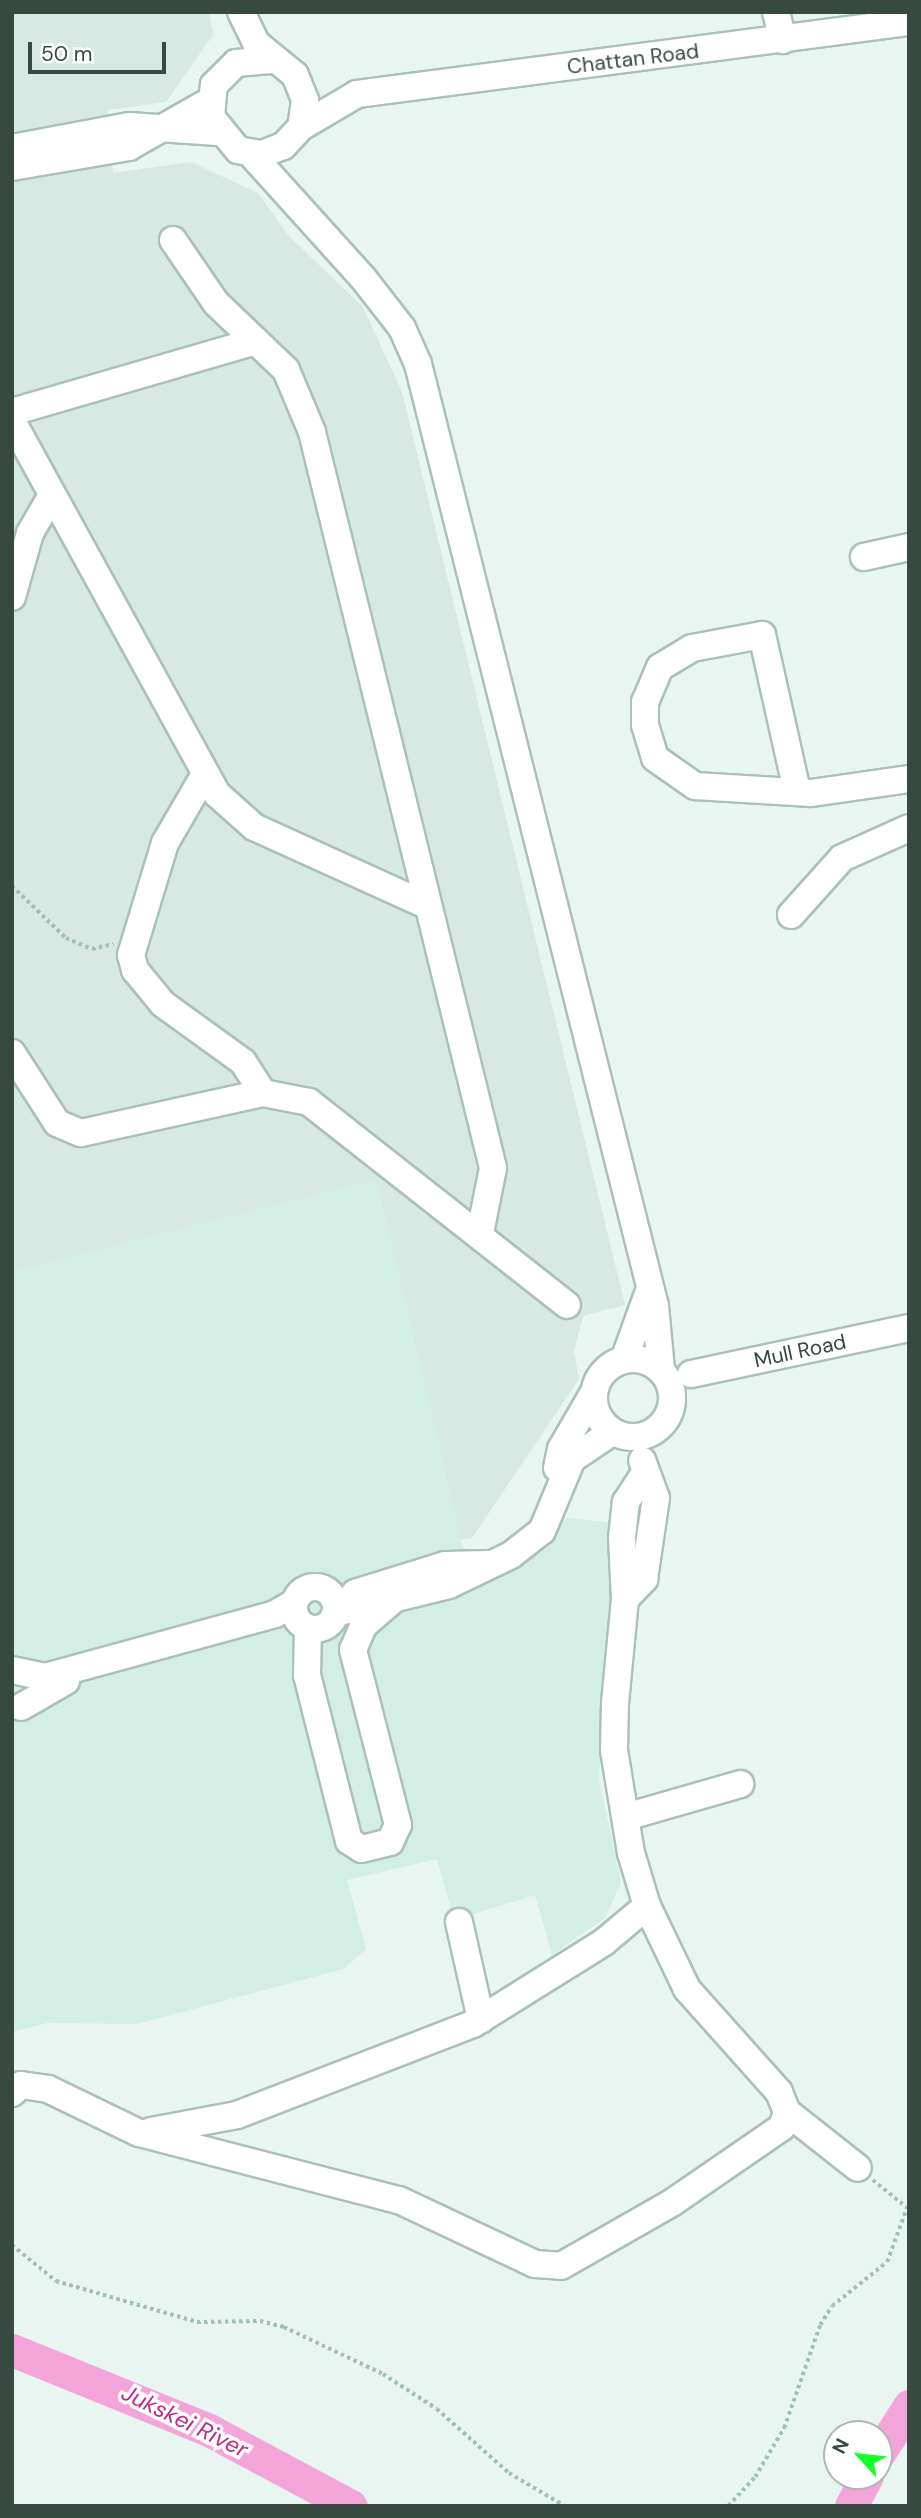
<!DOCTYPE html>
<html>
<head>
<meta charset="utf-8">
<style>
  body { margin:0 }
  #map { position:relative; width:921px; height:2518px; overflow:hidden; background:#e9f5f0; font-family:"DM Sans",sans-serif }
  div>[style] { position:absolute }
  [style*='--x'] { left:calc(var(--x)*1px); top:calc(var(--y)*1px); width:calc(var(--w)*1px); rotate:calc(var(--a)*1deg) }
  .residential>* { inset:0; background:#d7e9e2 }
  .education>* { inset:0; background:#d3eee4 }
  .river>* { height:33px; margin:-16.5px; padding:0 16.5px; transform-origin:16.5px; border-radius:16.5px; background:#f3a4d9 }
  .path>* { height:3.5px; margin-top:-1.75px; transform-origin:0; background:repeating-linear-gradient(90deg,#9cc3b2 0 3.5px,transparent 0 7px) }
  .roads { filter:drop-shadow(2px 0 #abc1b8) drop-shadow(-2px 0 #abc1b8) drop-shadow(0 2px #abc1b8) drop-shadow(0 -2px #abc1b8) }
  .minor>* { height:26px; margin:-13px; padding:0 13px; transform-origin:13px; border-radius:13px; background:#fff }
  .minor>.ring { margin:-13px; padding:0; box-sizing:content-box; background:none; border:26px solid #fff; border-radius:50% }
  span { translate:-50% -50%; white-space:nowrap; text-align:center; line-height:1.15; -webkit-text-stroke:7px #fff; paint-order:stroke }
  .street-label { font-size:21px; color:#374941 }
  .water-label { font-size:23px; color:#ba2b89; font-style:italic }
  .frame { position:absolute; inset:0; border:14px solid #374941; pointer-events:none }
  .north { position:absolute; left:823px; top:2420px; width:70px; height:70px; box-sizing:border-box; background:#fff; border:2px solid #afb6b3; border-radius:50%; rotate:297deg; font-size:19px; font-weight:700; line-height:28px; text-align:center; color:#374941 }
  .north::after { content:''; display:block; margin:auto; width:24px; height:32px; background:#16ff27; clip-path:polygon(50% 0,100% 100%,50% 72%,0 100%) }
  .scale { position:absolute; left:28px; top:42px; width:138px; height:32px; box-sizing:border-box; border:4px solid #374941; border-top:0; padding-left:9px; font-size:21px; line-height:24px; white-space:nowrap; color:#374941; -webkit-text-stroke:5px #fff; paint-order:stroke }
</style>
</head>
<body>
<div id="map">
  <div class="residential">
    <i style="clip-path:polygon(12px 12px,209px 12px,213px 35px,166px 102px,108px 110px,113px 173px,191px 162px,258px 193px,289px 236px,363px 307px,402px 392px,625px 1305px,583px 1316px,574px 1351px,579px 1379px,472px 1538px,460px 1540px,376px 1181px,12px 1273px)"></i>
  </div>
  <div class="education">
    <i style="clip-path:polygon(376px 1181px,460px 1540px,481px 1581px,519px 1568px,548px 1547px,566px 1518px,616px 1523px,599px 1780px,621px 1882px,605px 1918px,552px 1955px,535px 1895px,454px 1920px,437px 1859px,347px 1880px,366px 1949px,343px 1969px,137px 2024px,47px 2023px,12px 2032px,12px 1273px)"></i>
  </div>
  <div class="river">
    <i style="--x:12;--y:2350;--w:213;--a:22.1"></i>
    <i style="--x:209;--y:2430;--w:161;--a:28.2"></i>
    <i style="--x:879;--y:2453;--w:56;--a:-57.4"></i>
    <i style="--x:851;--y:2506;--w:34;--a:-62"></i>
  </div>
  <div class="path">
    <i style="--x:12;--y:886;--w:75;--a:43.9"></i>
    <i style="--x:66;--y:938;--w:28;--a:23"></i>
    <i style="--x:92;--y:949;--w:22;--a:-13"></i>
    <i style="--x:873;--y:2180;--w:41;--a:39.1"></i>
    <i style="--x:12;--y:2245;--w:57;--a:39.3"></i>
    <i style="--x:56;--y:2281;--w:147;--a:16.2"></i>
    <i style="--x:197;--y:2322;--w:63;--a:-0.9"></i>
    <i style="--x:260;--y:2321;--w:25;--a:14"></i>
    <i style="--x:284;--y:2327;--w:110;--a:25.4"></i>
    <i style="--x:383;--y:2374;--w:64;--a:32.9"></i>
    <i style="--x:437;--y:2409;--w:96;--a:41.6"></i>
    <i style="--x:509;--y:2473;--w:65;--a:30.5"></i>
    <i style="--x:728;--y:2506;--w:40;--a:-47"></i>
    <i style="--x:755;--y:2477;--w:57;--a:-59.4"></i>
    <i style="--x:784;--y:2428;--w:109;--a:-70.7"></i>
    <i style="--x:820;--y:2325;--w:22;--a:-58"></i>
    <i style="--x:832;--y:2306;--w:70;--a:-38.7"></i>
    <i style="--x:887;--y:2262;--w:64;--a:-69.9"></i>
  </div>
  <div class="roads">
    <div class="minor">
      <i style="--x:241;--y:12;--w:34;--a:64"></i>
      <i style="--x:256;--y:43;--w:50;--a:39.4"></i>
      <i style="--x:295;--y:75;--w:27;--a:68"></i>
      <i style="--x:305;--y:100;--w:27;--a:98"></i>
      <i style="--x:301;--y:127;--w:26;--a:133"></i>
      <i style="--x:283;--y:146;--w:22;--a:159"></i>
      <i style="--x:262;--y:154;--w:24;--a:-171"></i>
      <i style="--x:238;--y:150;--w:43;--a:-129.3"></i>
      <i style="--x:211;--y:117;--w:32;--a:-85"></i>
      <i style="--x:214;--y:85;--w:31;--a:-45"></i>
      <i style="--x:236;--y:63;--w:38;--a:-5"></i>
      <i style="--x:776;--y:12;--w:29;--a:76"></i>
      <i style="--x:301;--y:127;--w:65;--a:-30.5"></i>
      <i style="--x:357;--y:94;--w:557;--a:-7.43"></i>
      <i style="--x:12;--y:148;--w:119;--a:-10.6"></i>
      <i style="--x:129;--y:126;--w:88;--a:3.9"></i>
      <i style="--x:251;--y:154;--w:167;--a:47.9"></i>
      <i style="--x:363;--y:278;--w:63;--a:52"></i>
      <i style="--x:402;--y:328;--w:39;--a:66"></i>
      <i style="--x:418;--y:364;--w:971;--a:75.88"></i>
      <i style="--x:655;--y:1306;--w:63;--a:84.6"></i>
      <i style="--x:12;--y:167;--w:119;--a:-9.7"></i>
      <i style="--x:129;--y:147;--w:93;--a:-29.6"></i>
      <i style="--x:173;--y:240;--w:76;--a:55.7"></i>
      <i style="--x:216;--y:303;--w:97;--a:43.7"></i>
      <i style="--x:286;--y:370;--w:67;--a:67.2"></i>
      <i style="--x:312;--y:432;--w:758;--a:76.18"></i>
      <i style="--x:493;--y:1168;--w:66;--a:101.3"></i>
      <i style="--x:12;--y:412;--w:254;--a:-16.2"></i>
      <i style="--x:12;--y:421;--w:426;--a:61.2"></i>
      <i style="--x:217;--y:794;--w:50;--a:41.7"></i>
      <i style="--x:254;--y:827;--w:187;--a:24.4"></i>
      <i style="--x:864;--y:557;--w:46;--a:-12.5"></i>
      <i style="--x:12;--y:597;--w:66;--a:-74.3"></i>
      <i style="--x:30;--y:533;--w:44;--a:-59.9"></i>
      <i style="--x:205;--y:774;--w:80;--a:120.1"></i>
      <i style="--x:165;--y:843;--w:117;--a:106.9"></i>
      <i style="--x:131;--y:955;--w:16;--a:75"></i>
      <i style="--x:135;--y:970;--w:44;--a:50.5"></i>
      <i style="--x:163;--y:1004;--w:99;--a:35.9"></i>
      <i style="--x:243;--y:1062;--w:37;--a:57"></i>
      <i style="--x:797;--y:791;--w:160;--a:-102.6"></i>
      <i style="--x:762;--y:635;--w:71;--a:169.5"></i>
      <i style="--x:692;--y:648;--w:37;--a:149"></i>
      <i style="--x:660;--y:667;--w:38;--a:113"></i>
      <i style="--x:645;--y:702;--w:23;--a:90"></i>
      <i style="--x:645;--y:725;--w:34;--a:73"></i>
      <i style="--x:655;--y:758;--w:49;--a:35"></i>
      <i style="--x:695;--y:786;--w:116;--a:3.5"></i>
      <i style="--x:811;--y:793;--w:99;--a:-8.1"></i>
      <i style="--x:791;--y:915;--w:76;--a:-48.2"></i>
      <i style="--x:842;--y:858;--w:73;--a:-24.1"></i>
      <i style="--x:12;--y:1053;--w:83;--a:57.3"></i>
      <i style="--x:57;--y:1123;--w:26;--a:23"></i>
      <i style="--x:81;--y:1133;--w:186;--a:-12.4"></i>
      <i style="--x:263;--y:1093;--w:47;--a:11.1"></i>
      <i style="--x:309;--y:1102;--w:328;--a:38.2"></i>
      <i class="ring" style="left:594px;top:1359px;width:52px;height:52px"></i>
      <i style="--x:624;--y:1360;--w:73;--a:-70.1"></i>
      <i style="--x:691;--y:1374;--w:223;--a:-11.9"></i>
      <i style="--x:557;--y:1468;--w:19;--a:-78"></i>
      <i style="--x:561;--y:1449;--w:66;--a:-59.9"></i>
      <i class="ring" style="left:294px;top:1587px;width:16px;height:16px"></i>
      <i style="--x:355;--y:1593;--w:94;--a:-17.3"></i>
      <i style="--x:445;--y:1565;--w:43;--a:-1.3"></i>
      <i style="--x:625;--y:1599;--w:28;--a:-46"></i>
      <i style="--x:644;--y:1579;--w:82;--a:-81.6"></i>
      <i style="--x:656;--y:1498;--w:40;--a:-110.2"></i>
      <i style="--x:336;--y:1613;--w:116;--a:-13.9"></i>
      <i style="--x:449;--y:1585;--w:69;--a:-25.8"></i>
      <i style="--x:511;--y:1555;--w:39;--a:-38"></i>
      <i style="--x:542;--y:1531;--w:78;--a:-67.4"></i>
      <i style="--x:572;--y:1459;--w:48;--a:-34"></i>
      <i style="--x:308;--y:1628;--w:47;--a:91.2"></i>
      <i style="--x:307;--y:1675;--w:171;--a:75.8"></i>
      <i style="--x:349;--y:1841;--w:15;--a:32"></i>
      <i style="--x:362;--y:1849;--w:29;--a:-14"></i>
      <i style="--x:390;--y:1842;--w:19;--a:-65"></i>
      <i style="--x:398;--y:1825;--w:181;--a:-104.4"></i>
      <i style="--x:353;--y:1650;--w:26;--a:-67"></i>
      <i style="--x:363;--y:1626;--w:37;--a:-41"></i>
      <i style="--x:12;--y:1670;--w:34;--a:12"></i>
      <i style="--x:45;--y:1677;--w:238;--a:-15.3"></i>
      <i style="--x:275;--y:1614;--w:22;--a:-30"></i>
      <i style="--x:21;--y:1707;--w:52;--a:-30"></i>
      <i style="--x:626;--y:1817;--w:119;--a:-16.1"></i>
      <i style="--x:459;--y:1922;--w:100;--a:77.3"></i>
      <i style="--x:12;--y:2093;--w:12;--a:-42"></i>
      <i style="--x:21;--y:2085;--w:27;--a:8"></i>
      <i style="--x:48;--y:2089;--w:101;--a:25.8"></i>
      <i style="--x:139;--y:2133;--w:268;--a:14.5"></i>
      <i style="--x:399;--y:2200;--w:150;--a:25.2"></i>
      <i style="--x:535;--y:2264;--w:26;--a:4"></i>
      <i style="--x:561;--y:2266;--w:129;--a:-29.7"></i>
      <i style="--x:673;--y:2202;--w:132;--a:-34.5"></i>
      <i style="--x:782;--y:2127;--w:16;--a:-72"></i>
      <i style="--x:787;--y:2112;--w:22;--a:-112"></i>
      <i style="--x:779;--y:2092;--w:138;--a:-131.8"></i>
      <i style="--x:687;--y:1989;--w:92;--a:-115.7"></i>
      <i style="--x:647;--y:1906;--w:55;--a:-106.8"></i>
      <i style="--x:631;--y:1853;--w:104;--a:-99.4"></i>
      <i style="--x:614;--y:1750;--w:47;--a:-88.8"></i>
      <i style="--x:615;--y:1703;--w:104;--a:-84.5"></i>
      <i style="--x:625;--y:1599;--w:61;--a:-92.8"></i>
      <i style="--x:622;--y:1538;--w:36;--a:-84"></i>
      <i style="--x:626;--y:1502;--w:31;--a:-57"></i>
      <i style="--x:787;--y:2112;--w:90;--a:38.3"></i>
      <i style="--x:151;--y:2131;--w:87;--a:-10.5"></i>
      <i style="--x:237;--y:2115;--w:253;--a:-21.1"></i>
      <i style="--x:473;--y:2024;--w:155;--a:-32"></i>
      <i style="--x:604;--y:1942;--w:56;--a:-39.9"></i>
    </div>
  </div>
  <div class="street-label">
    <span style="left:633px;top:59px;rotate:-7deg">Chattan Road</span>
    <span style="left:800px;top:1351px;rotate:-12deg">Mull Road</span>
  </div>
  <div class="water-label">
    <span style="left:185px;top:2421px;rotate:26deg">Jukskei River</span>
  </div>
  <div class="frame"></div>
  <div class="north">N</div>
  <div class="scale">50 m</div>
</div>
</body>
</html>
